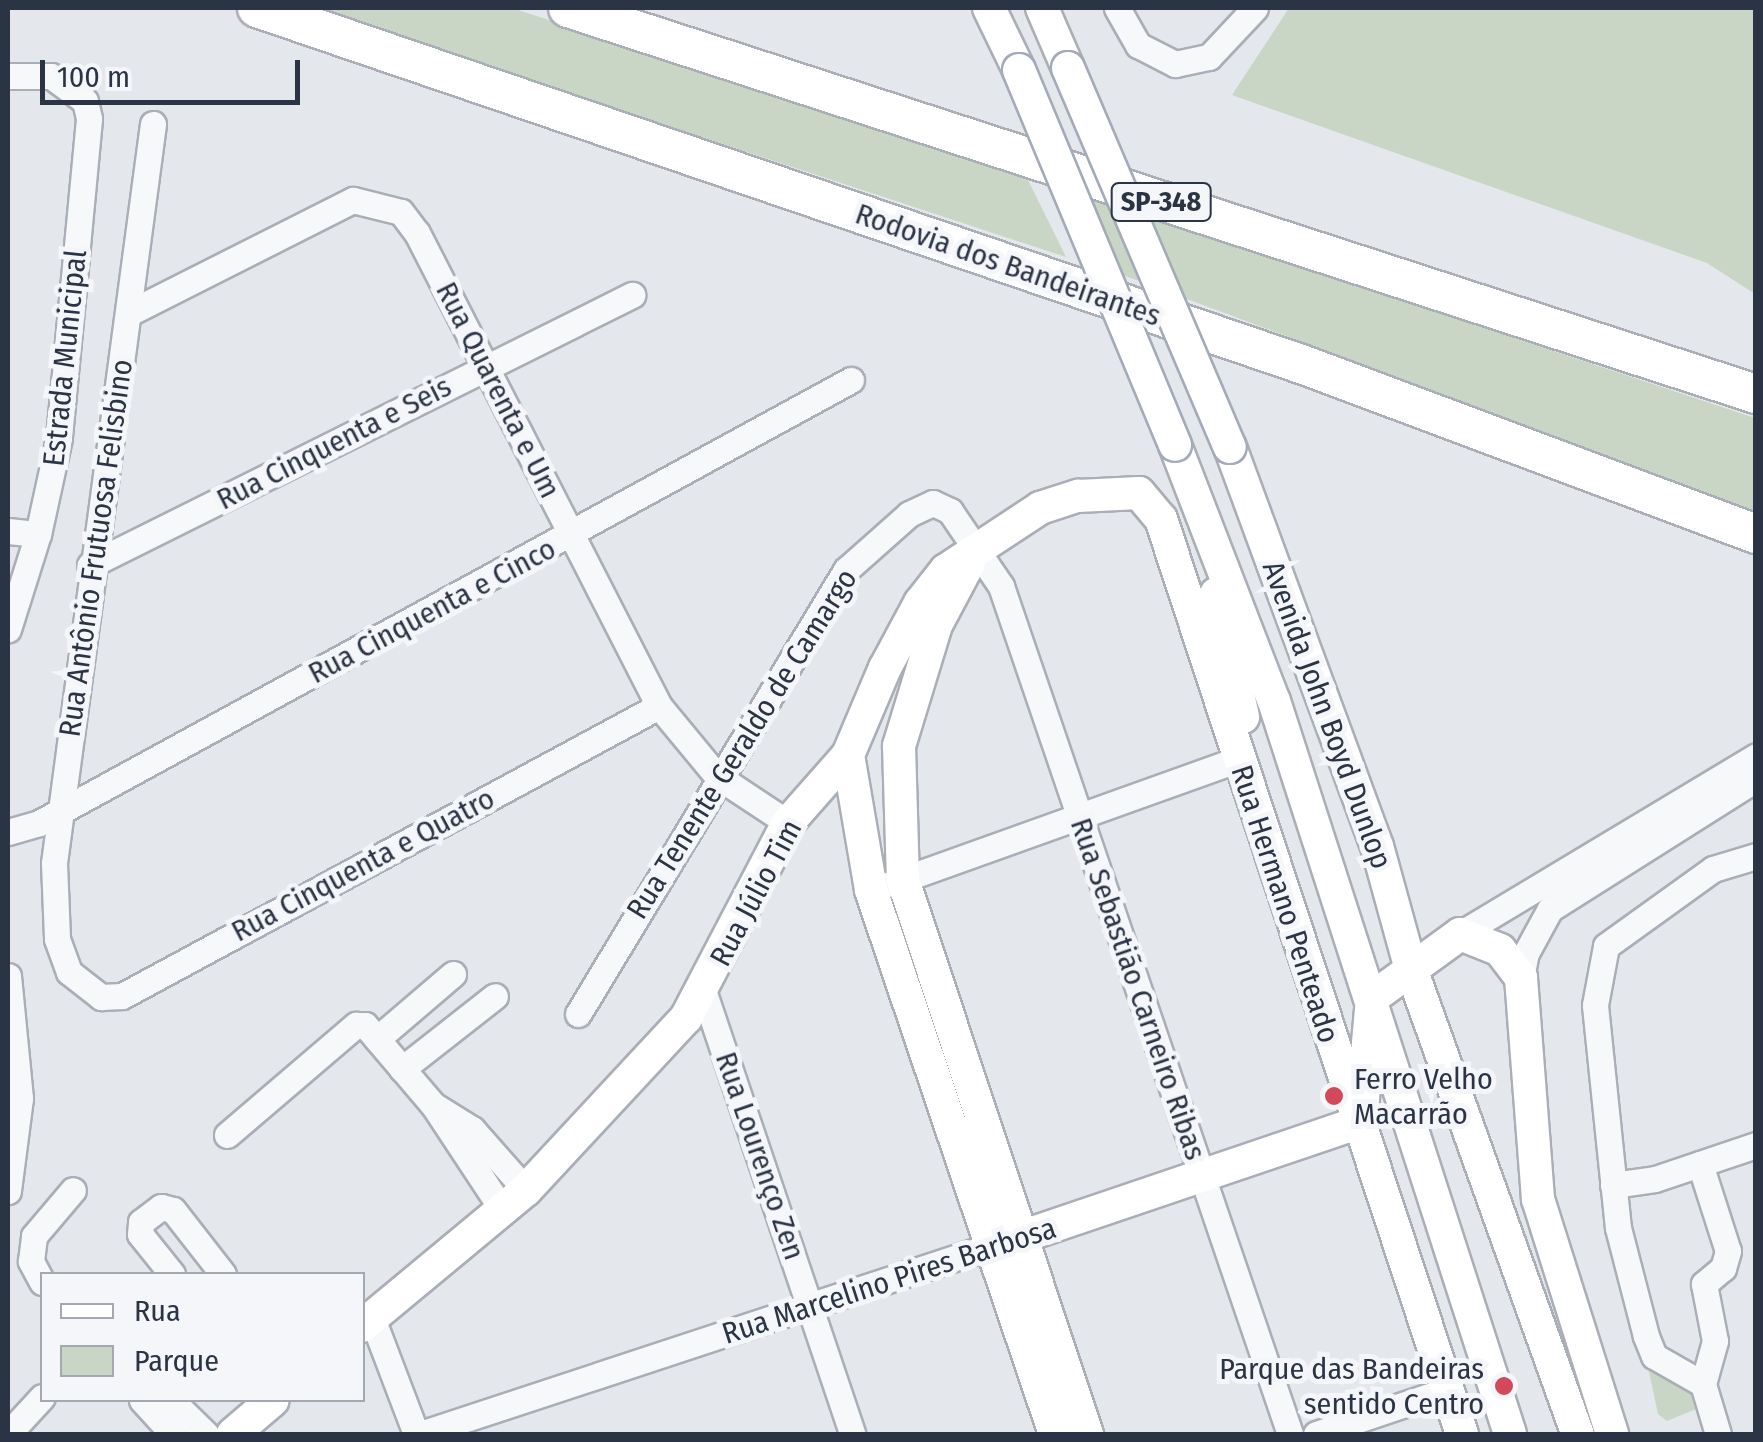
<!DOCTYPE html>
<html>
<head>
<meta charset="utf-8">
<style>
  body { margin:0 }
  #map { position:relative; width:1763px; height:1442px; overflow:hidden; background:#e4e7ec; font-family:"Fira Sans Condensed",sans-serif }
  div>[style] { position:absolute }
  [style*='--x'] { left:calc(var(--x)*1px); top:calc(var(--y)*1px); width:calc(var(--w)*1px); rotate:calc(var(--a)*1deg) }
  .green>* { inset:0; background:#c9d6c5 }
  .roads { filter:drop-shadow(2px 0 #a9aeb7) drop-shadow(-2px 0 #a9aeb7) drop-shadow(0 2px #a9aeb7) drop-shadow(0 -2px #a9aeb7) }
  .minor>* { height:25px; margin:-12.5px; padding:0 12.5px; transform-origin:12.5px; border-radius:12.5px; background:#f7f8fa }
  .major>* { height:32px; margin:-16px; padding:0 16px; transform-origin:16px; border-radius:16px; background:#fff }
  .highway>* { height:38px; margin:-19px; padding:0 19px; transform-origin:19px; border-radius:19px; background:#fff }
  .bridges { filter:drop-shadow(2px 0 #a3abb8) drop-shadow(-2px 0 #a3abb8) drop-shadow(0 2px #a3abb8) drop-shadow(0 -2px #a3abb8) }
  .major-bridge>* { height:32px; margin:-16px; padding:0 16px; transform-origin:16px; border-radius:16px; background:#fff }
  .dots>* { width:28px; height:28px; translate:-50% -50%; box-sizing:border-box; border:5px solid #f4f6f9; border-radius:50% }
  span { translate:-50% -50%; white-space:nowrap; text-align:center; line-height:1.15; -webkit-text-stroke:10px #f4f6f9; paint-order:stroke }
  .shield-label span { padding:2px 8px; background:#f4f6f9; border:2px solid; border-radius:8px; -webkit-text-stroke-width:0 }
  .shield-label { font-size:28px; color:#2b3445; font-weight:700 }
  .street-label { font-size:30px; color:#2b3445 }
  .poi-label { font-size:30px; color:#2b3445 }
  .left { translate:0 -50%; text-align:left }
  .right { translate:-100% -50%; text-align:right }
  .frame { position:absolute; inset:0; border:10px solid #2b3445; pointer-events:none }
  .legend { position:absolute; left:40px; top:1272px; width:325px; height:130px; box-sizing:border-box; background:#f4f6f9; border:2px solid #a4a8b1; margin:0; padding:12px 18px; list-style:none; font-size:30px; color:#2b3445 }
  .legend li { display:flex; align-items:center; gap:20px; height:50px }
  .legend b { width:50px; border:2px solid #a4a8b1 }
  .scale { position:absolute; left:40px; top:60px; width:260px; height:45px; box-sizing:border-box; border:5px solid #2b3445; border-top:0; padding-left:12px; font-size:30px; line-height:35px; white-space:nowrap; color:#2b3445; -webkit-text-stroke:8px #f4f6f9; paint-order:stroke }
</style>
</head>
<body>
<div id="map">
  <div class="green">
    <i style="clip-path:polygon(309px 8px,512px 8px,1026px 176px,1066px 257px)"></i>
    <i style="clip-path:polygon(1289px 8px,1755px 8px,1755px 294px,1707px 263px,1232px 95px)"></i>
    <i style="clip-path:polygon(1087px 196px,1755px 418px,1755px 511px,1120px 274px)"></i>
    <i style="clip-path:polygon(1648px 1367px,1689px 1389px,1696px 1409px,1667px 1421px,1658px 1414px)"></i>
  </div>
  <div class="roads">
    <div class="minor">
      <i style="--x:1117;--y:8;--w:43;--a:60.4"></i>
      <i style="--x:1138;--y:45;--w:42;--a:27.2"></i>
      <i style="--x:1175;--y:64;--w:35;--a:-12"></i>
      <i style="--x:1209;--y:57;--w:67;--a:-46.8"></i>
      <i style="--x:8;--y:76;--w:43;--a:0"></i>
      <i style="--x:51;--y:76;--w:42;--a:36.3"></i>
      <i style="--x:85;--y:101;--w:18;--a:77"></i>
      <i style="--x:89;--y:119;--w:320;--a:95.4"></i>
      <i style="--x:59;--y:438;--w:98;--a:102.3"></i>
      <i style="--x:38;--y:534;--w:100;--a:107.5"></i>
      <i style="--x:153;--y:124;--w:746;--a:97.63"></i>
      <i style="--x:54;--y:863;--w:76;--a:87.7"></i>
      <i style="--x:57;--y:939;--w:35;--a:70"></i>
      <i style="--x:69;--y:972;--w:41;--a:38"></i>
      <i style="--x:101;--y:997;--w:21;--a:-3"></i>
      <i style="--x:122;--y:996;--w:610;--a:-28.37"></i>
      <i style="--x:129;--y:313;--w:251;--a:-26.8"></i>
      <i style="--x:353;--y:200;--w:49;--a:14"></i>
      <i style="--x:401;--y:212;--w:26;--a:53"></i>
      <i style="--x:417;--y:233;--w:531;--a:62.9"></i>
      <i style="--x:659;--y:706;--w:91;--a:50.4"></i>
      <i style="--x:717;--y:776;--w:85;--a:33.5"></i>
      <i style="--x:8;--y:531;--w:30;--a:6"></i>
      <i style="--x:90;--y:565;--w:606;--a:-26.48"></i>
      <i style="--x:8;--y:832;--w:32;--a:-16"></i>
      <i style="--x:39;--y:823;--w:925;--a:-28.62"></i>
      <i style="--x:890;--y:884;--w:368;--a:-19.7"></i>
      <i style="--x:1460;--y:934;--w:345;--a:-31"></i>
      <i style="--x:8;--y:976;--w:123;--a:84.4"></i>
      <i style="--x:20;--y:1098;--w:94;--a:97.4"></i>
      <i style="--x:1521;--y:978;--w:25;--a:-79"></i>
      <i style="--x:1526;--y:953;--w:50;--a:-61.4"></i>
      <i style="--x:1550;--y:909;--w:244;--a:-32.3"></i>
      <i style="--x:704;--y:993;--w:465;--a:71.4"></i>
      <i style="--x:578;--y:1014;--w:519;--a:-58.88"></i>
      <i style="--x:846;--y:570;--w:84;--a:-41.6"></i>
      <i style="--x:909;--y:514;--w:26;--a:-25"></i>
      <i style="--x:933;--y:503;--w:19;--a:25"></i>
      <i style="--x:950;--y:511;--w:91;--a:55.8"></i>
      <i style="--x:1001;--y:586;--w:896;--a:71.18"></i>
      <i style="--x:377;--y:1039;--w:100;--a:-40.5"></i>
      <i style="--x:402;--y:1069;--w:118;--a:-38.1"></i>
      <i style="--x:435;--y:1106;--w:44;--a:31.9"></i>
      <i style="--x:472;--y:1129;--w:81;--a:48.5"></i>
      <i style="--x:227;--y:1135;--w:170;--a:-40.5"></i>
      <i style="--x:356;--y:1025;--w:9;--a:0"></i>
      <i style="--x:365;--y:1025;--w:106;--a:49.6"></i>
      <i style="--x:434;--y:1106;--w:123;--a:56.6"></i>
      <i style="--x:1700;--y:1164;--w:91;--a:72.2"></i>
      <i style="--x:1728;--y:1251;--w:18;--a:106"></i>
      <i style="--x:1723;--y:1268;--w:25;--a:140"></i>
      <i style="--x:1704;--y:1284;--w:58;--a:79.1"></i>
      <i style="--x:1715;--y:1341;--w:45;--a:105.6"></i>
      <i style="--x:1703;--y:1384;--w:52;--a:73.3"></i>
      <i style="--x:1613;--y:1185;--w:42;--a:-8.1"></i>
      <i style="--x:1655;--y:1179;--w:107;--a:-18.6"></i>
      <i style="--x:172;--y:1274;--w:51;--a:-128.7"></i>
      <i style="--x:140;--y:1234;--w:12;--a:-85"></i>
      <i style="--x:141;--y:1222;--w:25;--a:-37"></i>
      <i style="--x:161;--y:1207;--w:12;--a:14"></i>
      <i style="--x:173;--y:1210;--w:81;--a:52"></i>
      <i style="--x:42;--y:1282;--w:24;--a:-118"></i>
      <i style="--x:31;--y:1261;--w:25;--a:-83"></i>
      <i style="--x:34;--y:1236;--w:60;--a:-49.7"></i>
      <i style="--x:372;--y:1318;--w:124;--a:69.2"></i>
      <i style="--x:1703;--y:1384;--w:56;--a:-150.3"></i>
      <i style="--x:1654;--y:1356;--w:22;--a:-112"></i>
      <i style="--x:1646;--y:1336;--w:112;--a:-104.5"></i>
      <i style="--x:1618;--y:1228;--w:224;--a:-95.9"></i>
      <i style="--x:1595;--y:1005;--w:60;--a:-79.4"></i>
      <i style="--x:1606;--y:946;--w:132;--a:-35.7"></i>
      <i style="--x:1713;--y:869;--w:45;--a:-16.8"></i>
      <i style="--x:142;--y:1400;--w:46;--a:47.6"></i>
      <i style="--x:171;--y:1400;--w:49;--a:44.2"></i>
      <i style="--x:8;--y:1434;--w:50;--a:-47.4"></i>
      <i style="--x:420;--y:1434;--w:601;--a:-18.22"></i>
      <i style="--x:1316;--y:1434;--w:138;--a:-18.6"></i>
    </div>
    <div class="major">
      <i style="--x:989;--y:8;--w:69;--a:64.2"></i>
      <i style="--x:1042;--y:8;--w:65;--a:66.6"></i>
      <i style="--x:1175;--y:445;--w:274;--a:68.9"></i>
      <i style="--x:1274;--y:701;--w:770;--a:72.15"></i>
      <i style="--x:1230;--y:447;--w:425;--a:69.8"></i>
      <i style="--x:1377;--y:846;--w:124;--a:74.6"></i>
      <i style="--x:1410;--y:966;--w:497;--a:70.3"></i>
      <i style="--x:969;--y:563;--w:70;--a:118"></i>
      <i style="--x:936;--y:625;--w:127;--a:107"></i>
      <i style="--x:899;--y:746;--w:134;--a:88.3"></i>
      <i style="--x:903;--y:880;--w:584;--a:71.63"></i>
      <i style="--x:1216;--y:594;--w:126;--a:77.6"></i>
      <i style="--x:848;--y:755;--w:137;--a:80.3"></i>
      <i style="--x:871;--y:890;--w:574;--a:71.31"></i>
      <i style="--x:1362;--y:1110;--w:112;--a:-84.9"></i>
      <i style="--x:1372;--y:998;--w:109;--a:-36"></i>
      <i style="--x:1460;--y:934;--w:43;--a:21.8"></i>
      <i style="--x:1500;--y:950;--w:35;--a:53"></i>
      <i style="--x:1521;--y:978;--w:222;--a:85.6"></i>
      <i style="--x:1538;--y:1199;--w:246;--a:72.5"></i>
      <i style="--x:1006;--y:1242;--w:371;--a:-18.7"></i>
      <i style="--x:362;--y:1326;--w:213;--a:-39.7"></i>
      <i style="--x:526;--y:1190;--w:235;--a:-47.1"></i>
      <i style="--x:686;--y:1018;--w:220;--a:-62.4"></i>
      <i style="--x:788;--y:823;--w:91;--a:-48.6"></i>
      <i style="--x:848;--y:755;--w:95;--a:-67"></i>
      <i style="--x:885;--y:668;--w:74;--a:-61.7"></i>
      <i style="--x:920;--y:603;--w:42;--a:-51.8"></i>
      <i style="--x:946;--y:570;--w:113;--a:-33.4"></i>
      <i style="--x:1040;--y:508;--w:40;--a:-18"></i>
      <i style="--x:1078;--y:496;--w:61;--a:-2.8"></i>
      <i style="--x:1139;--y:493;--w:34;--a:50"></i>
      <i style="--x:1161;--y:519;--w:963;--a:71.79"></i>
      <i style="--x:233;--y:1434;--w:52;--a:-40.4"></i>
    </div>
    <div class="highway">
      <i style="--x:257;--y:8;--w:1106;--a:18.83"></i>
      <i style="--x:1304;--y:365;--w:483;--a:20.5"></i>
      <i style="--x:568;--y:8;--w:1249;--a:18"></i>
    </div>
  </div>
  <div class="bridges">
    <div class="major-bridge">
      <i style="--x:1068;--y:68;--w:412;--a:66.9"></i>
      <i style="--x:1019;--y:70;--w:406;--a:67.4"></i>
    </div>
  </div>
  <div class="dots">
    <i style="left:1334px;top:1096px;background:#d1495b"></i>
    <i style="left:1504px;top:1386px;background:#d1495b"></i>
  </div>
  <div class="shield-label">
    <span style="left:1161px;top:202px">SP-348</span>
  </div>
  <div class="street-label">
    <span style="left:1008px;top:265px;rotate:19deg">Rodovia dos Bandeirantes</span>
    <span style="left:65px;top:358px;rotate:-84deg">Estrada Municipal</span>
    <span style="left:498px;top:390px;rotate:63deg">Rua Quarenta e Um</span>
    <span style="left:334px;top:443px;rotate:-27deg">Rua Cinquenta e Seis</span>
    <span style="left:96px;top:548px;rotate:-82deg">Rua Antônio Frutuosa Felisbino</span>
    <span style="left:432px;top:611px;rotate:-28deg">Rua Cinquenta e Cinco</span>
    <span style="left:1327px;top:715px;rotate:70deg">Avenida John Boyd Dunlop</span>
    <span style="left:742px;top:744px;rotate:-58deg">Rua Tenente Geraldo de Camargo</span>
    <span style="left:363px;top:865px;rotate:-28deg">Rua Cinquenta e Quatro</span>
    <span style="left:756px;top:893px;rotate:-62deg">Rua Júlio Tim</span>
    <span style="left:1285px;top:904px;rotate:72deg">Rua Hermano Penteado</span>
    <span style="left:1138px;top:989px;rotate:71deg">Rua Sebastião Carneiro Ribas</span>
    <span style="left:760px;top:1156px;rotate:71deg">Rua Lourenço Zen</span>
    <span style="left:889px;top:1281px;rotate:-18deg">Rua Marcelino Pires Barbosa</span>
  </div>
  <div class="poi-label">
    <span class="left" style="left:1354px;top:1096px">Ferro Velho<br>Macarrão</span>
    <span class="right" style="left:1484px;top:1386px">Parque das Bandeiras<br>sentido Centro</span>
  </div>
  <div class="frame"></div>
  <ul class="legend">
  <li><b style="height:12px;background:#fff"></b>Rua</li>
  <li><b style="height:28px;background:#c9d6c5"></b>Parque</li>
  </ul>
  <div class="scale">100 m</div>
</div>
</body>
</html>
